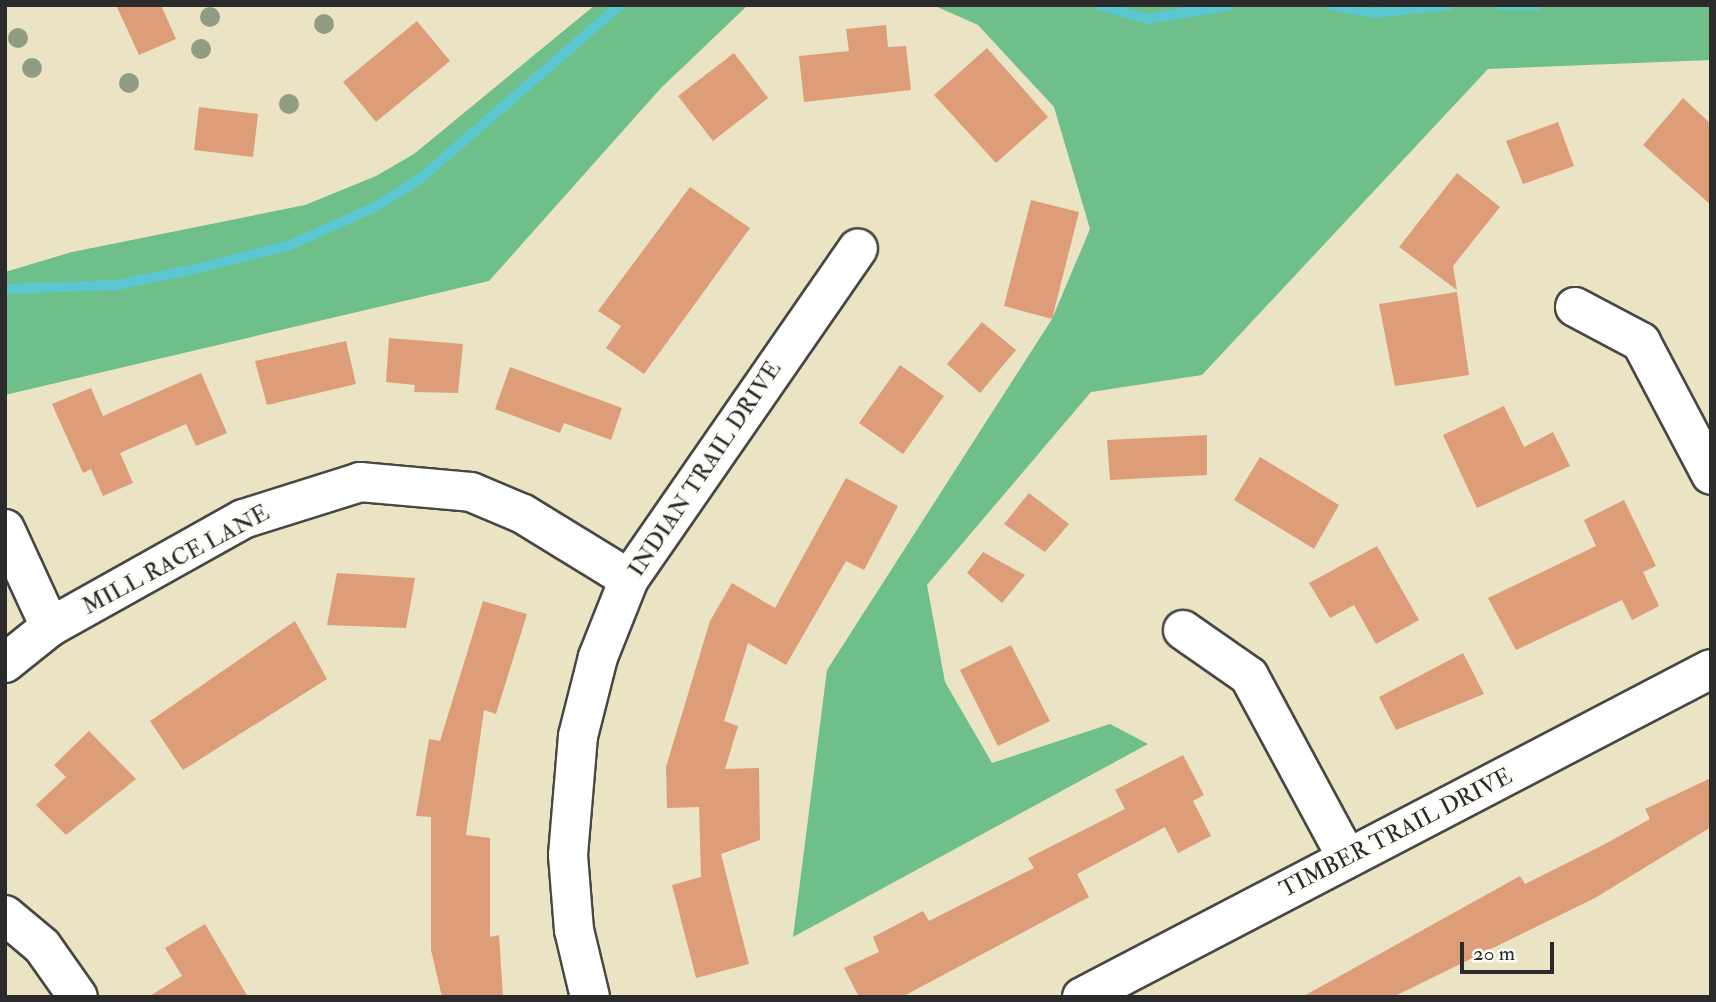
<!DOCTYPE html>
<html>
<head>
<meta charset="utf-8">
<style>
  body { margin:0 }
  #map { position:relative; width:1716px; height:1002px; overflow:hidden; background:#eae4c4; font-family:"IM FELL Double Pica",serif }
  div>[style] { position:absolute }
  [style*='--x'] { left:calc(var(--x)*1px); top:calc(var(--y)*1px); width:calc(var(--w)*1px); rotate:calc(var(--a)*1deg) }
  .forest>* { inset:0; background:#6fbf8a }
  .stream>* { height:10px; margin:-5px; padding:0 5px; transform-origin:5px; border-radius:5px; background:#5bc8d1 }
  .building>* { inset:0; background:#dc9d78 }
  .roads { filter:drop-shadow(2px 0 #484742) drop-shadow(-2px 0 #484742) drop-shadow(0 2px #484742) drop-shadow(0 -2px #484742) }
  .minor>* { height:38px; margin:-19px; padding:0 19px; transform-origin:19px; border-radius:19px; background:#fff }
  .trees>* { width:20px; height:20px; margin:-10px; border-radius:50%; background:#919c84 }
  span { translate:-50% -50%; white-space:nowrap; text-align:center; line-height:1.15; -webkit-text-stroke:6px #fdfcf7; paint-order:stroke }
  .street-label { font-size:23px; color:#2b2b2b }
  .frame { position:absolute; inset:0; border:7px solid #2b2b2b; pointer-events:none }
  .scale { position:absolute; left:1460px; top:942px; width:94px; height:32px; box-sizing:border-box; border:4px solid #2b2b2b; border-top:0; padding-left:9px; font-size:21px; line-height:24px; white-space:nowrap; color:#2b2b2b; -webkit-text-stroke:5px #fdfcf7; paint-order:stroke }
</style>
</head>
<body>
<div id="map">
  <div class="forest">
    <i style="clip-path:polygon(595px 5px,748px 5px,661px 88px,489px 281px,5px 395px,5px 272px,72px 252px,305px 205px,376px 176px,414px 154px)"></i>
    <i style="clip-path:polygon(933px 5px,1711px 5px,1711px 60px,1488px 69px,1202px 375px,1091px 392px,927px 585px,945px 682px,992px 763px,1110px 724px,1148px 744px,793px 937px,827px 670px,1052px 319px,1090px 229px,1054px 107px,978px 25px)"></i>
  </div>
  <div class="stream">
    <i style="--x:1099;--y:5;--w:51;--a:15.9"></i>
    <i style="--x:1148;--y:19;--w:83;--a:-9.7"></i>
    <i style="--x:1332;--y:5;--w:43;--a:10.8"></i>
    <i style="--x:1374;--y:13;--w:75;--a:-6.1"></i>
    <i style="--x:1500;--y:5;--w:37;--a:0"></i>
    <i style="--x:5;--y:289;--w:112;--a:-2"></i>
    <i style="--x:117;--y:285;--w:84;--a:-11.7"></i>
    <i style="--x:199;--y:268;--w:94;--a:-14.2"></i>
    <i style="--x:290;--y:245;--w:95;--a:-24.1"></i>
    <i style="--x:377;--y:206;--w:52;--a:-32.5"></i>
    <i style="--x:421;--y:178;--w:264;--a:-41"></i>
  </div>
  <div class="building">
    <i style="clip-path:polygon(116px 5px,161px 5px,176px 39px,139px 55px)"></i>
    <i style="clip-path:polygon(417px 21px,450px 61px,376px 122px,343px 82px)"></i>
    <i style="clip-path:polygon(886px 25px,888px 47px,906px 46px,911px 90px,804px 102px,799px 56px,849px 51px,846px 29px)"></i>
    <i style="clip-path:polygon(987px 48px,1048px 117px,996px 163px,934px 95px)"></i>
    <i style="clip-path:polygon(734px 53px,768px 98px,713px 141px,678px 96px)"></i>
    <i style="clip-path:polygon(1683px 98px,1711px 124px,1711px 205px,1643px 145px)"></i>
    <i style="clip-path:polygon(199px 107px,258px 114px,253px 157px,194px 150px)"></i>
    <i style="clip-path:polygon(1558px 122px,1574px 166px,1523px 184px,1506px 141px)"></i>
    <i style="clip-path:polygon(1457px 173px,1500px 207px,1453px 266px,1457px 290px,1399px 247px)"></i>
    <i style="clip-path:polygon(690px 187px,750px 228px,644px 374px,606px 348px,621px 326px,598px 311px)"></i>
    <i style="clip-path:polygon(1031px 200px,1079px 212px,1052px 319px,1004px 306px)"></i>
    <i style="clip-path:polygon(1457px 292px,1469px 375px,1395px 386px,1379px 304px)"></i>
    <i style="clip-path:polygon(982px 322px,1016px 350px,980px 393px,947px 364px)"></i>
    <i style="clip-path:polygon(389px 338px,463px 344px,458px 393px,414px 392px,415px 385px,386px 382px)"></i>
    <i style="clip-path:polygon(346px 341px,356px 384px,267px 405px,255px 361px)"></i>
    <i style="clip-path:polygon(900px 365px,944px 396px,903px 454px,859px 423px)"></i>
    <i style="clip-path:polygon(510px 367px,622px 408px,611px 440px,564px 423px,560px 433px,495px 409px)"></i>
    <i style="clip-path:polygon(201px 373px,227px 433px,196px 446px,186px 424px,120px 453px,133px 483px,103px 496px,91px 469px,83px 473px,52px 404px,91px 388px,103px 416px)"></i>
    <i style="clip-path:polygon(1504px 406px,1524px 447px,1553px 432px,1570px 466px,1477px 508px,1443px 435px)"></i>
    <i style="clip-path:polygon(1207px 435px,1207px 475px,1110px 480px,1107px 440px)"></i>
    <i style="clip-path:polygon(1260px 457px,1339px 505px,1314px 549px,1234px 500px)"></i>
    <i style="clip-path:polygon(846px 478px,898px 506px,864px 570px,846px 561px,786px 665px,748px 643px,724px 721px,738px 726px,725px 769px,759px 768px,760px 840px,721px 854px,749px 964px,696px 978px,672px 885px,701px 877px,699px 807px,667px 808px,666px 767px,710px 621px,732px 583px,775px 608px)"></i>
    <i style="clip-path:polygon(1029px 493px,1069px 524px,1045px 552px,1004px 524px)"></i>
    <i style="clip-path:polygon(1624px 500px,1656px 566px,1643px 572px,1659px 606px,1632px 620px,1622px 600px,1516px 650px,1488px 598px,1596px 546px,1584px 520px)"></i>
    <i style="clip-path:polygon(1377px 546px,1419px 620px,1376px 644px,1354px 605px,1330px 618px,1309px 583px)"></i>
    <i style="clip-path:polygon(983px 552px,1025px 575px,1002px 603px,967px 573px)"></i>
    <i style="clip-path:polygon(337px 573px,415px 578px,406px 628px,327px 625px)"></i>
    <i style="clip-path:polygon(483px 601px,527px 614px,496px 714px,484px 710px,466px 835px,490px 838px,490px 937px,499px 935px,503px 997px,442px 997px,431px 950px,431px 817px,416px 816px,429px 739px,440px 741px)"></i>
    <i style="clip-path:polygon(295px 621px,327px 679px,183px 770px,150px 721px)"></i>
    <i style="clip-path:polygon(1011px 645px,1050px 721px,998px 746px,960px 670px)"></i>
    <i style="clip-path:polygon(1463px 653px,1484px 694px,1396px 730px,1379px 697px)"></i>
    <i style="clip-path:polygon(89px 731px,136px 779px,66px 835px,36px 805px,66px 777px,54px 765px)"></i>
    <i style="clip-path:polygon(1183px 755px,1204px 795px,1193px 801px,1211px 836px,1178px 853px,1165px 827px,1077px 874px,1089px 897px,902px 997px,859px 997px,844px 968px,879px 952px,873px 937px,923px 911px,929px 921px,1034px 868px,1028px 858px,1125px 809px,1115px 790px)"></i>
    <i style="clip-path:polygon(1711px 778px,1711px 827px,1595px 898px,1393px 997px,1302px 997px,1520px 876px,1525px 884px,1605px 844px,1650px 819px,1645px 809px)"></i>
    <i style="clip-path:polygon(205px 924px,248px 997px,148px 997px,182px 976px,165px 948px)"></i>
  </div>
  <div class="roads">
    <div class="minor">
      <i style="--x:1575;--y:307;--w:75;--a:27.9"></i>
      <i style="--x:1641;--y:342;--w:150;--a:62.2"></i>
      <i style="--x:5;--y:529;--w:108;--a:65.3"></i>
      <i style="--x:1183;--y:630;--w:80;--a:34.9"></i>
      <i style="--x:1249;--y:676;--w:207;--a:61.7"></i>
      <i style="--x:5;--y:663;--w:58;--a:-38.7"></i>
      <i style="--x:50;--y:627;--w:221;--a:-29.2"></i>
      <i style="--x:243;--y:519;--w:123;--a:-17.5"></i>
      <i style="--x:360;--y:482;--w:111;--a:5.1"></i>
      <i style="--x:471;--y:492;--w:56;--a:22.9"></i>
      <i style="--x:523;--y:514;--w:124;--a:31.5"></i>
      <i style="--x:5;--y:915;--w:48;--a:40"></i>
      <i style="--x:42;--y:946;--w:62;--a:54.8"></i>
      <i style="--x:590;--y:997;--w:69;--a:-103.4"></i>
      <i style="--x:574;--y:930;--w:75;--a:-94.6"></i>
      <i style="--x:568;--y:855;--w:119;--a:-85.2"></i>
      <i style="--x:578;--y:736;--w:81;--a:-75.8"></i>
      <i style="--x:598;--y:657;--w:84;--a:-68.3"></i>
      <i style="--x:629;--y:579;--w:402;--a:-55.3"></i>
      <i style="--x:1082;--y:997;--w:709;--a:-27.54"></i>
    </div>
  </div>
  <div class="trees">
    <i style="left:210px;top:17px"></i>
    <i style="left:324px;top:24px"></i>
    <i style="left:18px;top:38px"></i>
    <i style="left:201px;top:49px"></i>
    <i style="left:32px;top:68px"></i>
    <i style="left:129px;top:83px"></i>
    <i style="left:289px;top:104px"></i>
  </div>
  <div class="street-label">
    <span style="left:705px;top:469px;rotate:-56deg">INDIAN TRAIL DRIVE</span>
    <span style="left:176px;top:560px;rotate:-28deg">MILL RACE LANE</span>
    <span style="left:1396px;top:833px;rotate:-27deg">TIMBER TRAIL DRIVE</span>
  </div>
  <div class="frame"></div>
  <div class="scale">20 m</div>
</div>
</body>
</html>
